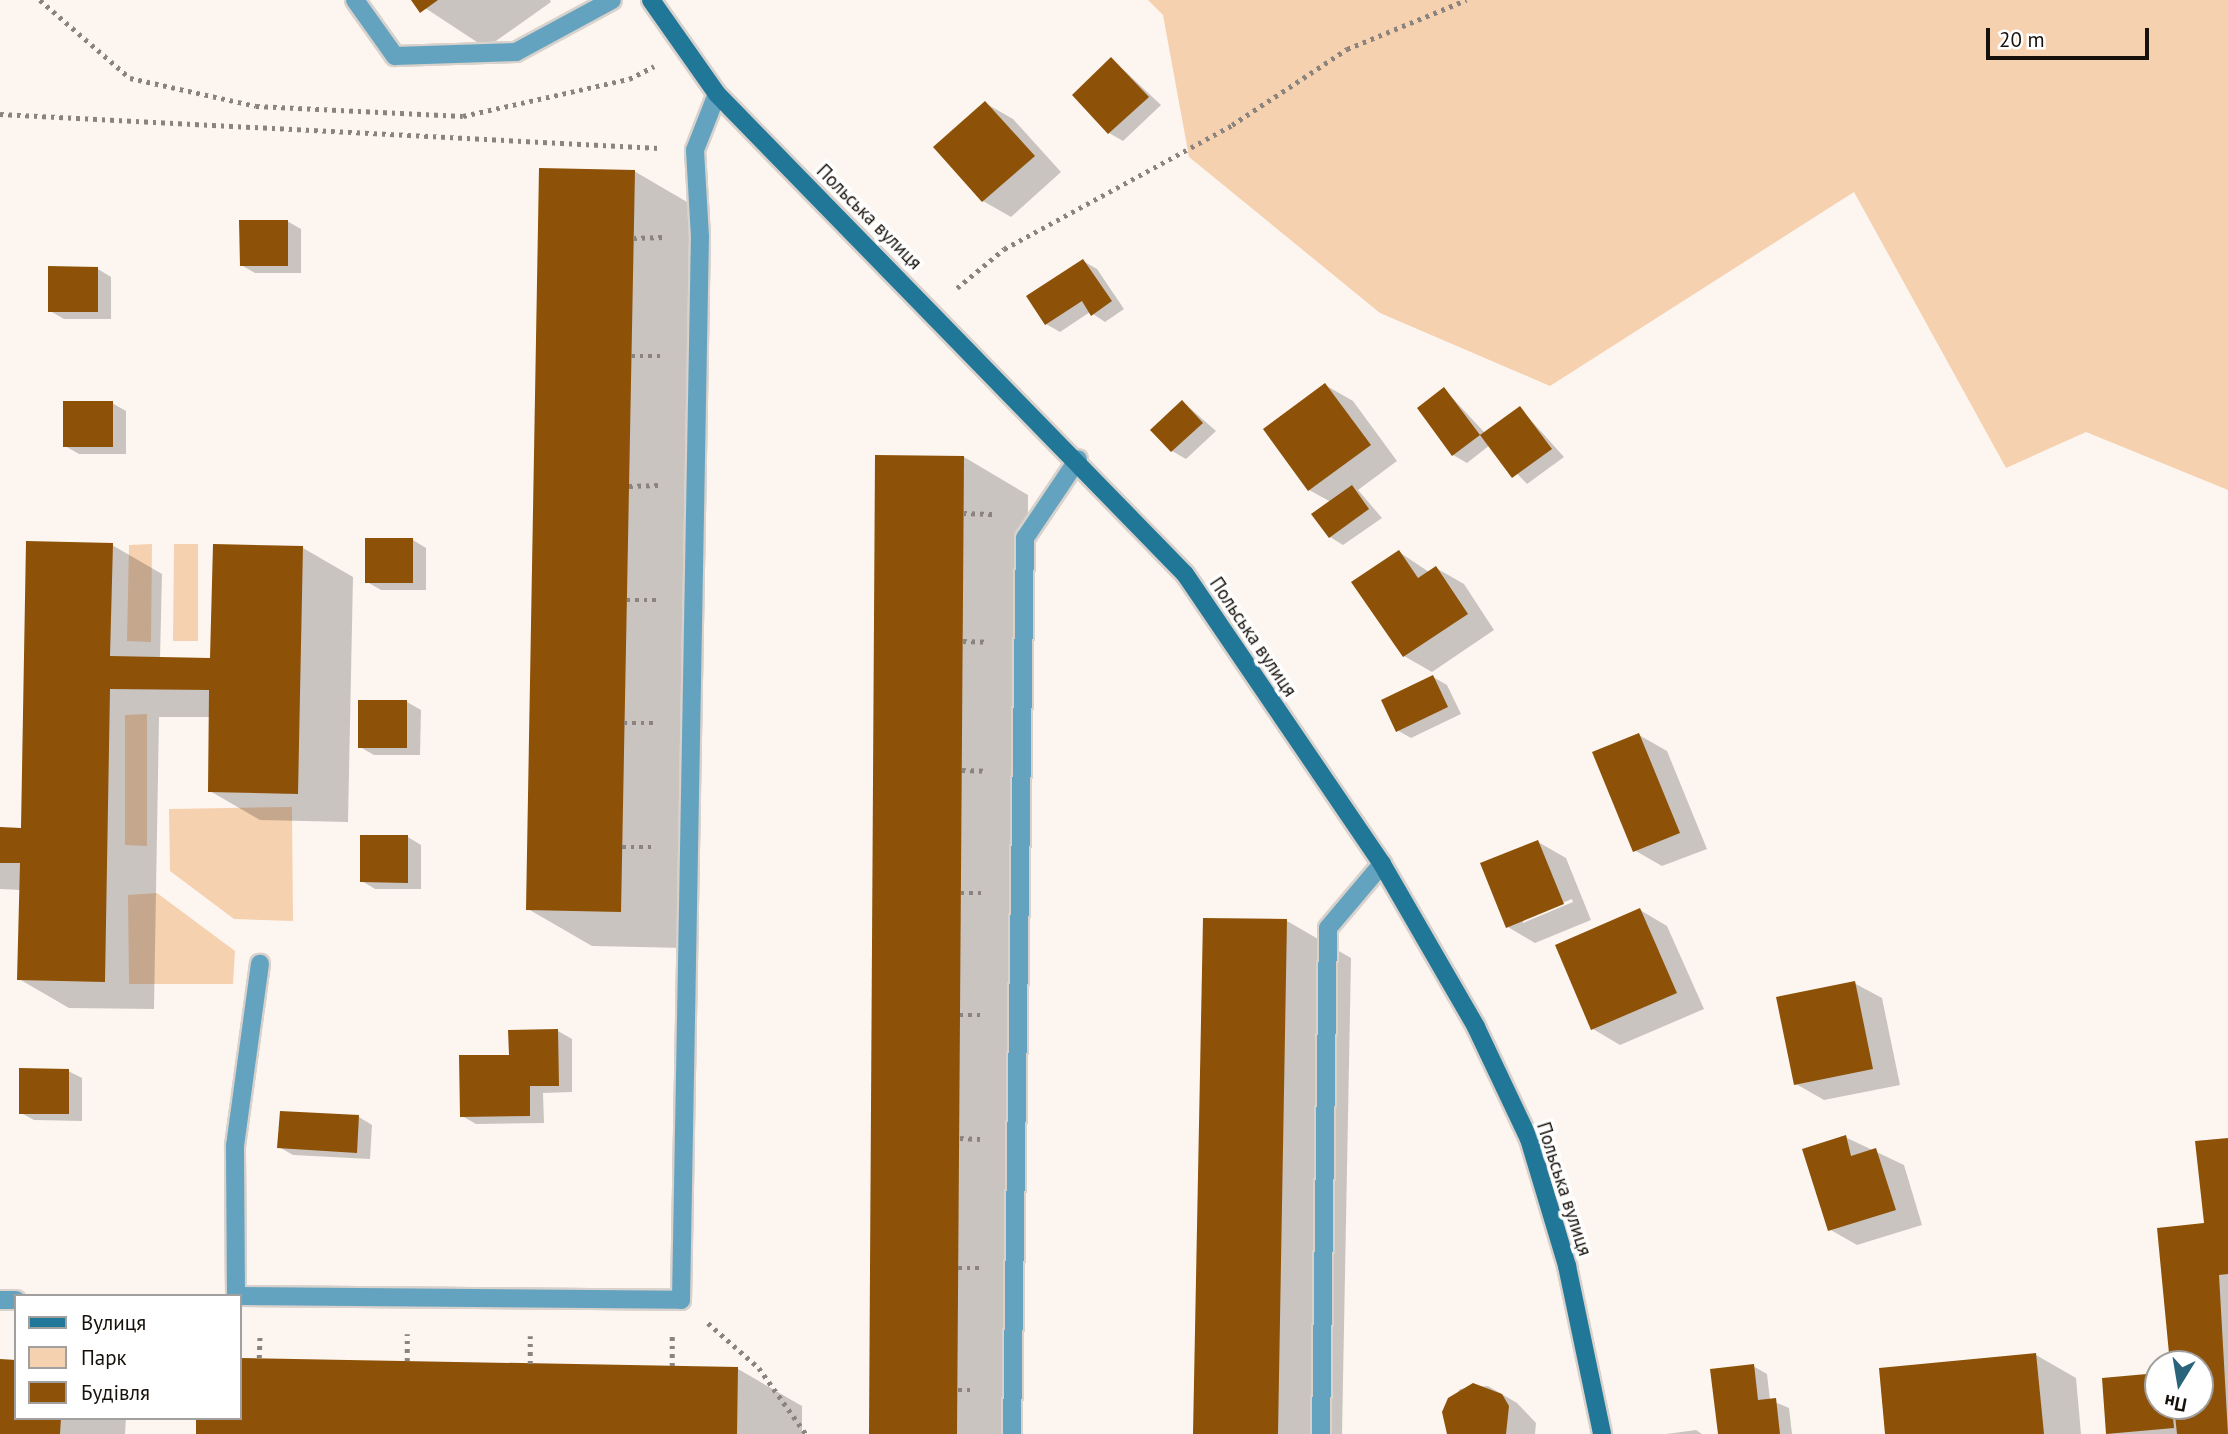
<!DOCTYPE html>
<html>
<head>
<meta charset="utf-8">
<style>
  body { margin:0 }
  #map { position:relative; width:2228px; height:1434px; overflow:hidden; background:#fdf6f0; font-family:"PT Sans",sans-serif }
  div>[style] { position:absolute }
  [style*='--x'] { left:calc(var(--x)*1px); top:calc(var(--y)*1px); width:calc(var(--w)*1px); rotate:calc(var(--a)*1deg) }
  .green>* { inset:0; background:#f6d1b0 }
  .shadow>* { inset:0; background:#0003 }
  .building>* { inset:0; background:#8d5207 }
  .path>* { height:4.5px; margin-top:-2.25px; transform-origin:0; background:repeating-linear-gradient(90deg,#8a837e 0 3.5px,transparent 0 8.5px) }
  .roads { filter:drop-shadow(2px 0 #d8d1cc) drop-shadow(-2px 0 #d8d1cc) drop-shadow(0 2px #d8d1cc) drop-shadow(0 -2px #d8d1cc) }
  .lane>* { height:18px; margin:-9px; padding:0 9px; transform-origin:9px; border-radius:9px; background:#64a3bf }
  .secondary>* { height:18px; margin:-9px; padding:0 9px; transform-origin:9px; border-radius:9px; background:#217797 }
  span { translate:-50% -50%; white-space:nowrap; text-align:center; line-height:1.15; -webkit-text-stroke:7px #fff; paint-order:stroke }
  .street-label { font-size:19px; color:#17110c }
  .legend { position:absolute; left:14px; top:1294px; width:228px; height:126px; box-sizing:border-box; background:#fff; border:2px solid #a2a09e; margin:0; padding:9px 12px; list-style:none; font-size:21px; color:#17110c }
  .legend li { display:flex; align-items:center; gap:14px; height:35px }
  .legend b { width:35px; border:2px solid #a2a09e }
  .north { position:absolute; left:2144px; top:1350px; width:70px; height:70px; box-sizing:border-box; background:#fff; border:2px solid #a2a09e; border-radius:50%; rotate:191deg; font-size:19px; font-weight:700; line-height:28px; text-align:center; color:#17110c }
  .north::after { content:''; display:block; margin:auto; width:24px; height:32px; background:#29647c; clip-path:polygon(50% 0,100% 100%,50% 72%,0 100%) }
  .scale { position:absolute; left:1986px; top:28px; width:163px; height:32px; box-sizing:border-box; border:4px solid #17110c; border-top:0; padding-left:9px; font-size:21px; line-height:24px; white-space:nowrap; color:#17110c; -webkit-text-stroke:5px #fff; paint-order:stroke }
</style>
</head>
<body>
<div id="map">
  <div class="green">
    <i style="clip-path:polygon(1148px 0,2228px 0,2228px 490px,2086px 432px,2006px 468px,1854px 192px,1550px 386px,1380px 313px,1189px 157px,1163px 15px)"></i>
    <i style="clip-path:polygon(152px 544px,151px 642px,127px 641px,129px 545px)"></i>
    <i style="clip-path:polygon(174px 544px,198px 544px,198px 641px,173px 641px)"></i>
    <i style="clip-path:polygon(147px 714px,147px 846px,125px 845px,125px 715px)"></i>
    <i style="clip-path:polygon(292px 807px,293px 921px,234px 919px,170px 871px,169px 809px)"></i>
    <i style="clip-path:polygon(157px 893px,235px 951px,233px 984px,129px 984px,128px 895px)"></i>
  </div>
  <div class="shadow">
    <i style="clip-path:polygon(413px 0,550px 0,551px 2px,486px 48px)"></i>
    <i style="clip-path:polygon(1112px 59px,1161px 105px,1123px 141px,1109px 133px)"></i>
    <i style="clip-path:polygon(985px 103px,1013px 119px,1061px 172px,1011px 217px,983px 201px)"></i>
    <i style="clip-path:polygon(634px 171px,699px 209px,685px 948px,592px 946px,528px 909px)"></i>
    <i style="clip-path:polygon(287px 221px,301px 229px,301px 273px,255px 273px,241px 265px)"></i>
    <i style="clip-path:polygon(1083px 261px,1097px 269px,1124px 309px,1105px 322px,1090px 312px,1060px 332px,1046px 324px)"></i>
    <i style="clip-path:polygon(98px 269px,111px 277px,111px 319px,64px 319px,50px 311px)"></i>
    <i style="clip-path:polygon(1325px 385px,1353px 401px,1397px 461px,1358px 490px,1382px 518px,1343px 545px,1330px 537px,1331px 502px,1309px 490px)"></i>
    <i style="clip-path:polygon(1444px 389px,1485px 433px,1520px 408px,1564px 457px,1527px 484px,1490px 445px,1467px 463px,1453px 455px)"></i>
    <i style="clip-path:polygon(1183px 402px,1216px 431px,1186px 459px,1172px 451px)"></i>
    <i style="clip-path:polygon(112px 403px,126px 411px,126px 454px,79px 454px,65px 446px)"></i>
    <i style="clip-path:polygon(964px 457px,1028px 495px,1022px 1434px,871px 1434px)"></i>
    <i style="clip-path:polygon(413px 540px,426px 548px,426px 590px,381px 590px,367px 582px)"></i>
    <i style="clip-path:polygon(112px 545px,162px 574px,160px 659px,212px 660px,303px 548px,353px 577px,348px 822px,260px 820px,210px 791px,211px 717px,159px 717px,154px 1009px,69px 1008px,19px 979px,21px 890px,0 889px,0 829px,22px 829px)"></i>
    <i style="clip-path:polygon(1399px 552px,1429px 572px,1436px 568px,1464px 584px,1494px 630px,1432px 672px,1404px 656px)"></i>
    <i style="clip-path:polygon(1433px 677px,1447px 685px,1461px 714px,1411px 738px,1397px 730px)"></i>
    <i style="clip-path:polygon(360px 702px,407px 702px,421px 710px,420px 755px,374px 755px,360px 747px)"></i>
    <i style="clip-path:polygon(1639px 735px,1667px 751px,1707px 849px,1662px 866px,1634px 850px)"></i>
    <i style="clip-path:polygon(408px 837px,421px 845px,421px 889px,375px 889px,362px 881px)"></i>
    <i style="clip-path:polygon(evenodd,1538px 842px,1566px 858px,1591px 920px,1535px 943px,1508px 927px,1538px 842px,1572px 899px,1573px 902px,1523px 923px,1523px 919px,1572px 899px)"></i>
    <i style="clip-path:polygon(1640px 910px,1667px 926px,1704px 1009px,1620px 1045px,1593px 1029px)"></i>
    <i style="clip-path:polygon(1287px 921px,1351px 958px,1342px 1434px,1195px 1434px)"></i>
    <i style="clip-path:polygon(1854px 983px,1882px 998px,1900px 1085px,1824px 1100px,1796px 1084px)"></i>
    <i style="clip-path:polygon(558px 1031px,572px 1039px,572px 1092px,543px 1093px,544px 1123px,476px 1124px,462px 1116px,511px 1056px)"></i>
    <i style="clip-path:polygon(68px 1071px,82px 1078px,82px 1121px,34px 1120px,21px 1113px)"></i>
    <i style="clip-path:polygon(359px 1117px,372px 1125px,370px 1159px,293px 1155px,279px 1147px)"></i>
    <i style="clip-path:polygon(1845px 1137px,1904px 1165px,1922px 1225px,1857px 1245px,1829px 1229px)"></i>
    <i style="clip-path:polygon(2228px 1140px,2228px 1434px,2108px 1434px,2103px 1380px,2158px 1375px,2158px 1406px,2200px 1406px,2200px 1364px,2172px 1364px)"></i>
    <i style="clip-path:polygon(2036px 1355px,2076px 1378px,2081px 1434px,1887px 1434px)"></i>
    <i style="clip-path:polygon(240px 1360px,738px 1369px,802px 1406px,802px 1434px,198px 1434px,240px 1418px)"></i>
    <i style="clip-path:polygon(0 1361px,16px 1418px,126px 1418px,125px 1434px,0 1434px)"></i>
    <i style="clip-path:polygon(1753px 1366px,1767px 1374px,1770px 1400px,1789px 1408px,1792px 1434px,1720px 1434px)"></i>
    <i style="clip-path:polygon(1488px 1386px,1517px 1403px,1536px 1423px,1535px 1434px,1452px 1434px,1444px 1412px,1460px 1389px)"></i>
    <i style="clip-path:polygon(1696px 1430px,1702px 1434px,1666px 1434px)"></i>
  </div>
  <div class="building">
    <i style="clip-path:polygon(411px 0,438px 0,420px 13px)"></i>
    <i style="clip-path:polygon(1111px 57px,1149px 97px,1108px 134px,1072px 95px)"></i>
    <i style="clip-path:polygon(985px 101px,1035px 156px,982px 202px,933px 147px)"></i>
    <i style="clip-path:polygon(539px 168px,635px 170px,621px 912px,526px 910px)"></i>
    <i style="clip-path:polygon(239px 220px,288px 220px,288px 266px,240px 266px)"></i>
    <i style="clip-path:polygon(1083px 259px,1112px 301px,1091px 316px,1082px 301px,1045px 325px,1026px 296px)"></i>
    <i style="clip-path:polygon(48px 266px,98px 267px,98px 312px,48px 312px)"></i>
    <i style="clip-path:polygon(1325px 383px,1371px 445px,1308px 491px,1263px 429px)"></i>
    <i style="clip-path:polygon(1444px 387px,1480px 435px,1452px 456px,1417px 408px)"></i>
    <i style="clip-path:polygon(1182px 400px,1203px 423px,1171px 452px,1150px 430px)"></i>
    <i style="clip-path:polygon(63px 401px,113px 401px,113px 447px,63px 447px)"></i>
    <i style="clip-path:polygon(1520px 406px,1552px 449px,1512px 478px,1480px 435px)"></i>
    <i style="clip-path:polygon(875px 455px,964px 456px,957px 1434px,869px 1434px)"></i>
    <i style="clip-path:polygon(1352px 485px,1369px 509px,1329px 538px,1311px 514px)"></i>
    <i style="clip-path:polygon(365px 538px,413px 538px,413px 583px,365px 583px)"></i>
    <i style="clip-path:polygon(26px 541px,113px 543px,110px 656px,210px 658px,213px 544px,303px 546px,298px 794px,208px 792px,209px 690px,110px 689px,105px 982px,17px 980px,20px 863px,0 863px,0 827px,21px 828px)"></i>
    <i style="clip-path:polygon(1399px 550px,1418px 578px,1436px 566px,1468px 614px,1403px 657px,1351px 582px)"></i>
    <i style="clip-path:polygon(1433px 675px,1448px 707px,1396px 732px,1381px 700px)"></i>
    <i style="clip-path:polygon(358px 700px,407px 700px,407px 748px,358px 748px)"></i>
    <i style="clip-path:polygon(1639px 733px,1680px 833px,1633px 852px,1592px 752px)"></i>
    <i style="clip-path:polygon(360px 835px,408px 835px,408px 883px,360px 882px)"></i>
    <i style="clip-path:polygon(1538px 840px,1564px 904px,1506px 928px,1480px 863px)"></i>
    <i style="clip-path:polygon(1640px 908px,1677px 993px,1591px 1030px,1555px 945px)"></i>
    <i style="clip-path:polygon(1203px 918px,1287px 919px,1278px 1434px,1193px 1434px)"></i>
    <i style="clip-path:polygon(1855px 981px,1873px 1069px,1794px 1085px,1776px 997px)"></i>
    <i style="clip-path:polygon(558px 1029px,559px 1086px,530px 1086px,530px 1116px,460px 1117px,459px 1055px,509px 1055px,508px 1030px)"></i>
    <i style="clip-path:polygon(19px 1068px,69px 1069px,69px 1114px,19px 1114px)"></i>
    <i style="clip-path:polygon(280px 1111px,359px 1115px,357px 1153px,277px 1148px)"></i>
    <i style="clip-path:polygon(1846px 1135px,1851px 1156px,1876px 1148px,1896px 1210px,1828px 1231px,1802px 1149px)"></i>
    <i style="clip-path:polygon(2228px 1138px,2228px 1274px,2219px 1275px,2228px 1434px,2177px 1434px,2174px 1406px,2200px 1406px,2200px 1364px,2170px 1364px,2157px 1228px,2204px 1223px,2195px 1141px)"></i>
    <i style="clip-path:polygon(2036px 1353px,2044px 1434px,1885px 1434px,1879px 1368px)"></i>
    <i style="clip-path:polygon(240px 1358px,738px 1367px,737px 1434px,196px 1434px,196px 1418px,240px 1418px)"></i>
    <i style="clip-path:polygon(0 1359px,16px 1360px,16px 1418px,61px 1418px,60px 1434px,0 1434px)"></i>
    <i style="clip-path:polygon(1754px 1364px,1758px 1400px,1776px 1398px,1780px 1434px,1718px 1434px,1710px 1369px)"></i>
    <i style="clip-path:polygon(2158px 1373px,2158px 1406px,2172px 1406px,2174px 1428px,2106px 1434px,2102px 1378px)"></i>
    <i style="clip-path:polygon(1473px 1383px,1502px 1394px,1509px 1406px,1506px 1434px,1447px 1434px,1442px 1412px,1448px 1398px)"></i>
  </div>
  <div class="path">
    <i style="--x:40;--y:0;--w:119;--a:40.9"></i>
    <i style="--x:130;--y:78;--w:129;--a:12.5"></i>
    <i style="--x:256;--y:106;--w:207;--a:2.8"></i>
    <i style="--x:463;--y:116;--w:170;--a:-12.6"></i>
    <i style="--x:629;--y:79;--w:28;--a:-27"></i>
    <i style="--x:0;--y:114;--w:660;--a:2.95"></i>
    <i style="--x:633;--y:238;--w:31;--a:-2"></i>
    <i style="--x:957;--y:288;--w:61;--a:-39.7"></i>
    <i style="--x:1004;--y:249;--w:260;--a:-28.5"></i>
    <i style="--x:1232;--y:125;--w:138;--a:-33.5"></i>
    <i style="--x:1347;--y:49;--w:129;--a:-22.4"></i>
    <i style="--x:631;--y:356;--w:31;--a:0"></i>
    <i style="--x:629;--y:486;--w:30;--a:-2"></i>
    <i style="--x:963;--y:513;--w:34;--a:2"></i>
    <i style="--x:627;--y:600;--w:30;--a:0"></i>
    <i style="--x:963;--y:641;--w:24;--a:2"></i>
    <i style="--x:624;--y:723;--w:31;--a:0"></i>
    <i style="--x:962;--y:770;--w:23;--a:2"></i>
    <i style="--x:622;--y:847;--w:31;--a:0"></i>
    <i style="--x:961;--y:893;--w:20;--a:0"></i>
    <i style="--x:960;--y:1015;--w:20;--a:0"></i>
    <i style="--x:960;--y:1138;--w:20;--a:3"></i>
    <i style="--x:958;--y:1268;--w:21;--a:0"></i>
    <i style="--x:708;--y:1323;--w:68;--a:41.4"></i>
    <i style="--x:759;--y:1368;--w:81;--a:54.5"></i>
    <i style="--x:259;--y:1358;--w:23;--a:-88"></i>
    <i style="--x:407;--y:1361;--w:27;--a:-90"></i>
    <i style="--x:530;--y:1364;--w:28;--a:-90"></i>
    <i style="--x:672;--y:1366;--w:30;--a:-90"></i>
    <i style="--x:958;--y:1390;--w:17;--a:0"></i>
  </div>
  <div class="roads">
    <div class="lane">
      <i style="--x:355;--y:0;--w:69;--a:54.5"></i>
      <i style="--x:395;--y:56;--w:121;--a:-1.9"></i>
      <i style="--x:516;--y:52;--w:109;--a:-28.4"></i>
      <i style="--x:236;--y:1296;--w:150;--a:-90.4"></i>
      <i style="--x:235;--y:1146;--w:184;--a:-82.2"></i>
      <i style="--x:240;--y:1296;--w:441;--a:0.5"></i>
      <i style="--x:681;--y:1300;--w:1063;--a:-88.98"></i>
      <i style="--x:700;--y:237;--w:87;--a:-93.3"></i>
      <i style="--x:695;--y:150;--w:60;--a:-68.6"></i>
      <i style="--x:0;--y:1300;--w:16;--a:0"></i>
      <i style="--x:1012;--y:1434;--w:896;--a:-89.17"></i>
      <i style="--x:1025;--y:538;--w:95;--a:-56.1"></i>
      <i style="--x:1321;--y:1434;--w:506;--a:-89.21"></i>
      <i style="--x:1328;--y:928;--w:84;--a:-49.8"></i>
    </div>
    <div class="secondary">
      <i style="--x:651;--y:0;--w:115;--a:54.9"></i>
      <i style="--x:717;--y:94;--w:670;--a:45.73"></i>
      <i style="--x:1185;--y:574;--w:351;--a:55.8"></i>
      <i style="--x:1382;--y:864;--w:188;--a:60"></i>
      <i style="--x:1476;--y:1027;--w:124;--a:64.7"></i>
      <i style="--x:1529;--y:1139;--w:133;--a:73.3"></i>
      <i style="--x:1567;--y:1266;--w:172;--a:78.2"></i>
    </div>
  </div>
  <div class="street-label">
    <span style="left:869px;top:217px;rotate:45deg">Польська вулиця</span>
    <span style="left:1253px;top:637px;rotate:56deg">Польська вулиця</span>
    <span style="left:1564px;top:1189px;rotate:72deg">Польська вулиця</span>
  </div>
  <ul class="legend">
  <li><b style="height:9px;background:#217797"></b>Вулиця</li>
  <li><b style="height:19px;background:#f6d1b0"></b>Парк</li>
  <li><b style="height:19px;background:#8d5207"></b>Будівля</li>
  </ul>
  <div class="north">Пн</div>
  <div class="scale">20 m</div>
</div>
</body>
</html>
